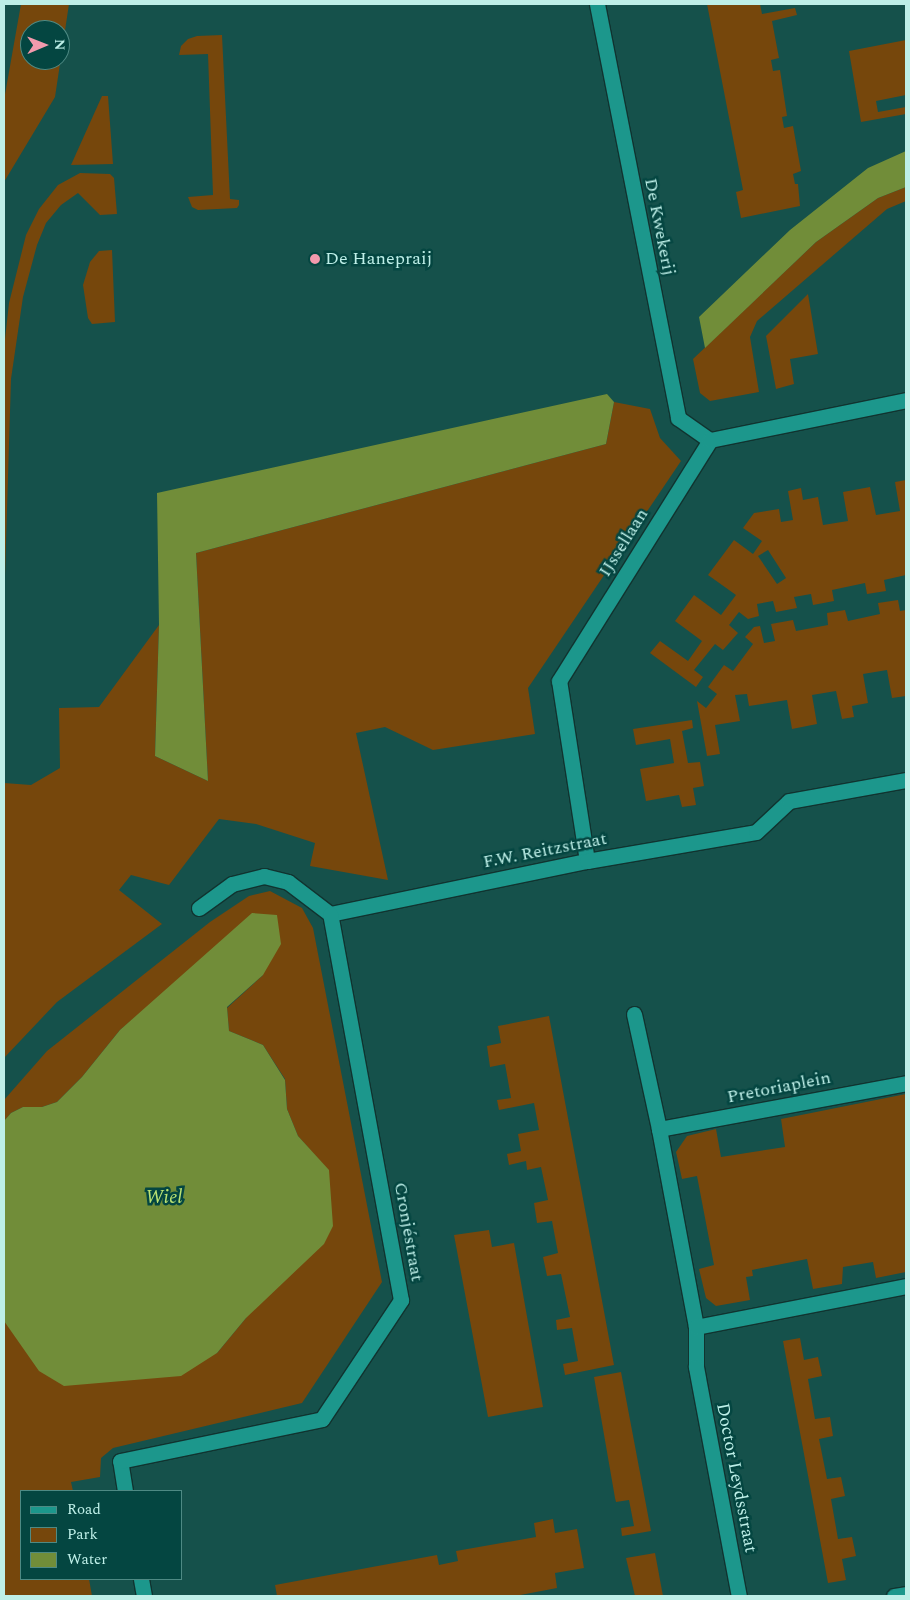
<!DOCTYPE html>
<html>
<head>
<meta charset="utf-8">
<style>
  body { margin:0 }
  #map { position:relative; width:910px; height:1600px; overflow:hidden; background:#15514b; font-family:Spectral,serif }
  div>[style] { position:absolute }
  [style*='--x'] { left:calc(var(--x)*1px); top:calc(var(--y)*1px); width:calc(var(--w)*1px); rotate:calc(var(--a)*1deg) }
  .green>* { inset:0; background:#76470c }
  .water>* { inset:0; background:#718d39 }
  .roads { filter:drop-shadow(1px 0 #113430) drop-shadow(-1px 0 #113430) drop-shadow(0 1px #113430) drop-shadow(0 -1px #113430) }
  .street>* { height:15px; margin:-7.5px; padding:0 7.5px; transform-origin:7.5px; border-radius:7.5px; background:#1c978c }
  .dots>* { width:14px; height:14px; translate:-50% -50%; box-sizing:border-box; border:2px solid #044641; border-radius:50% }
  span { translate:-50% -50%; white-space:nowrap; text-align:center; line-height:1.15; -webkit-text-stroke:5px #044641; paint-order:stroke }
  .street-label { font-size:18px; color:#beefe8 }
  .poi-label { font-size:18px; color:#beefe8 }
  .left { translate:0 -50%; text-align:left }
  .water-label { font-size:19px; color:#bce373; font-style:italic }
  .frame { position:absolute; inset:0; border:5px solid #beefe8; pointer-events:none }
  .legend { position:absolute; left:20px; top:1490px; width:162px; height:90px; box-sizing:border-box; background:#044641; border:1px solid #4e8a84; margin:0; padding:6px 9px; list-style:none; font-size:15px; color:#beefe8 }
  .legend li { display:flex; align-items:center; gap:10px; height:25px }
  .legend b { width:25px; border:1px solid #4e8a84 }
  .north { position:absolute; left:20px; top:20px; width:50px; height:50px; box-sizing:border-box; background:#044641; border:1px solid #4e8a84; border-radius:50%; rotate:89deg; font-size:14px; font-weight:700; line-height:20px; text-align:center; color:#beefe8 }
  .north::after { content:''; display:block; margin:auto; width:18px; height:22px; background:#f29aad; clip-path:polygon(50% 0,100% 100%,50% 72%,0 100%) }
</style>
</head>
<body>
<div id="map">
  <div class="green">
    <i style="clip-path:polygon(evenodd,21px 4px,69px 4px,55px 97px,4px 182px,4px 100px,21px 4px,30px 30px,60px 30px,60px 60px,30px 60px,30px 30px)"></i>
    <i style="clip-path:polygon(707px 4px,760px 4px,762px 14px,795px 8px,797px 15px,772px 21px,779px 58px,771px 60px,773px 71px,780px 70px,787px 116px,782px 117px,784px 128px,793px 126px,801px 171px,793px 174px,795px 184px,798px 184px,800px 206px,741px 218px,736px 192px,743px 190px)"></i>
    <i style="clip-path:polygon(222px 35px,230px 199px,239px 200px,239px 205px,237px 208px,198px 210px,192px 207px,188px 197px,213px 195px,208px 54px,179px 55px,181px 46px,188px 39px,197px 36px)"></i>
    <i style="clip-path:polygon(906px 40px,906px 95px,876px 101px,878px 112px,906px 107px,906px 114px,861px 122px,849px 51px)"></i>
    <i style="clip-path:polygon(102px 96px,108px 96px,113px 164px,71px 165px)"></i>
    <i style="clip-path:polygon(80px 173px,110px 174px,114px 178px,117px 214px,100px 215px,78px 193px,61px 205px,46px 223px,37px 245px,23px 297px,11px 379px,4px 609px,4px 348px,9px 303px,26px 235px,39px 209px,58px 185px)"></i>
    <i style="clip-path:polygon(906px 187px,906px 201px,887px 209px,757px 321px,750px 337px,759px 392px,710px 401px,700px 393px,693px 359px,816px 242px,878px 198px)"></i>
    <i style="clip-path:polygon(112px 250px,115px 322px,92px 324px,88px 318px,83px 285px,90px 262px,99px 251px)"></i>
    <i style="clip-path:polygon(808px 294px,818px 354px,790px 359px,794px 384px,776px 389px,766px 336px)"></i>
    <i style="clip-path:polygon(614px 402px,650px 409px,660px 438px,681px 461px,528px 688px,535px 734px,433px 750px,385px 727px,356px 733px,388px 880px,310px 866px,315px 843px,256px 824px,219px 819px,169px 885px,131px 875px,119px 890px,162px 924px,57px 1002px,4px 1058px,4px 783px,31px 785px,60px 768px,59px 708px,99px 707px,159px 625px,155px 756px,208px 781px,196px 553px,606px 444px)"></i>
    <i style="clip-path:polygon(evenodd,906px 480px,906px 575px,884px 580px,886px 591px,867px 594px,865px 583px,832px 590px,834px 601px,813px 605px,811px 594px,794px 597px,797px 608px,776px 612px,773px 601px,757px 604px,759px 616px,748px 619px,739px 612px,729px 625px,738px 633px,723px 650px,715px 644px,694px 670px,703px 677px,696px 687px,650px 653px,660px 641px,688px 661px,702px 641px,675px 621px,694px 595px,721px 615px,736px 595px,708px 575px,734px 540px,753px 554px,762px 541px,743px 528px,754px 513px,779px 509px,781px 522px,793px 520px,788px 491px,801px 488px,803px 500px,818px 497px,823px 525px,848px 521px,843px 492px,870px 487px,876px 515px,900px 511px,895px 482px,906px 480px,768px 550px,786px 578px,777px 584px,758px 556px,768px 550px)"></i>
    <i style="clip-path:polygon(898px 600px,900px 611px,906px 610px,906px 696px,892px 698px,887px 670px,863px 674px,868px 703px,852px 706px,854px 717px,842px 719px,836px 691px,812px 695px,817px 724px,792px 729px,787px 700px,749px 706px,747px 694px,735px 695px,740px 721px,715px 725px,720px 754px,707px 756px,697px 701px,706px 708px,717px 694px,708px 687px,724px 665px,733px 671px,753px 644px,745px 637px,754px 627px,760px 626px,764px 643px,775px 641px,771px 624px,793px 620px,796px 631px,828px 625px,827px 613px,845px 610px,848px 621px,880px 614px,878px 603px)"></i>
    <i style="clip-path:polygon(692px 720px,693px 728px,682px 731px,688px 763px,700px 762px,704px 786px,693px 788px,696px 805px,682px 807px,679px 795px,646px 801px,640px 769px,674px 763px,670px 739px,636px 745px,633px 729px)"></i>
    <i style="clip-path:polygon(270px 891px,302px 908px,313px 928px,382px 1282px,302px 1403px,113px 1448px,101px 1458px,100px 1477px,71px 1482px,73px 1491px,21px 1491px,21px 1579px,89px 1579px,92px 1596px,4px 1596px,4px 1321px,64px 1385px,97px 1381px,217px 1353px,246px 1318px,328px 1170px,298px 1136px,287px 1109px,285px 1079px,263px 1045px,229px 1031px,227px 1008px,263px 975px,164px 993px,120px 1030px,82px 1077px,57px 1102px,42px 1107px,23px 1107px,11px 1113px,4px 1121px,4px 1100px,47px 1051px,210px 922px,249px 896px)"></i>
    <i style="clip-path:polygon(549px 1016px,614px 1365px,565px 1375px,563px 1364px,578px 1361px,572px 1328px,557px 1330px,556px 1320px,570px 1317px,561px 1274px,547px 1276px,543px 1257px,558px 1253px,552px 1221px,537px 1223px,534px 1203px,548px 1200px,541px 1167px,527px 1170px,526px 1161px,509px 1165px,507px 1154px,521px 1151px,518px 1134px,539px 1130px,534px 1103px,499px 1110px,497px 1100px,511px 1098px,505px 1064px,490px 1067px,487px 1046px,501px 1043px,498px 1026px)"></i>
    <i style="clip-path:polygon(906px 1094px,906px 1272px,876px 1278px,873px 1262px,843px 1267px,842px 1284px,813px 1289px,807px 1259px,752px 1270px,753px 1276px,746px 1277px,750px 1300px,716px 1306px,706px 1298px,699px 1269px,714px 1265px,697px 1176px,682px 1179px,676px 1152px,687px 1136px,716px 1129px,721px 1157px,785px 1147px,781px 1119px)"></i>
    <i style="clip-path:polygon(489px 1230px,492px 1247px,514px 1243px,543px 1407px,488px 1417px,454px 1235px)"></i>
    <i style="clip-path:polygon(800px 1338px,804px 1360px,818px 1357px,822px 1376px,808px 1379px,815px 1419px,830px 1417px,833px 1436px,819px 1439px,827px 1479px,841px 1477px,845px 1496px,831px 1499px,838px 1539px,852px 1537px,856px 1556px,842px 1559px,846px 1580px,828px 1583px,783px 1341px)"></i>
    <i style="clip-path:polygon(621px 1372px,651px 1531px,622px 1536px,621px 1528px,634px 1526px,629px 1500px,616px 1502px,615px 1498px,594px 1377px)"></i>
    <i style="clip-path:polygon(553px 1519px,555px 1533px,577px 1529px,584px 1568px,555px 1573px,557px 1588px,515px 1596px,277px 1596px,275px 1585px,437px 1555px,439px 1565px,458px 1561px,456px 1551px,536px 1537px,534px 1523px)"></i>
    <i style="clip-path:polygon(655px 1553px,663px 1596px,635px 1596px,626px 1558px)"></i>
  </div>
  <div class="water">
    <i style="clip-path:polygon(906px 151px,906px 187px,878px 198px,816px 242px,705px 348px,699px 317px,790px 230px,868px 168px)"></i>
    <i style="clip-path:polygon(607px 394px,614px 402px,606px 444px,196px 553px,208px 781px,155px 756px,159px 625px,157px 493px)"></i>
    <i style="clip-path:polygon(252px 913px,277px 915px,281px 944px,263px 975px,227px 1007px,229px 1031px,263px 1045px,285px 1080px,287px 1109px,298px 1136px,329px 1170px,333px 1226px,324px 1244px,246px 1318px,217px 1353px,181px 1376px,64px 1386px,39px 1371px,4px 1321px,4px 1121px,11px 1113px,23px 1107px,42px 1107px,57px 1102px,82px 1077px,120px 1030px)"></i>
  </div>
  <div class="roads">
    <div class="street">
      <i style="--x:597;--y:4;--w:422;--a:78.9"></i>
      <i style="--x:678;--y:418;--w:39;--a:35"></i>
      <i style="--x:587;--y:861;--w:182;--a:-98.8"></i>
      <i style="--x:559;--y:681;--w:284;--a:-57.9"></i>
      <i style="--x:710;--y:440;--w:200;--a:-11.5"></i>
      <i style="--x:199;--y:908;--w:41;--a:-36"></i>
      <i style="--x:232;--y:884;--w:33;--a:-14"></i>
      <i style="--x:264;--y:876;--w:25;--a:14"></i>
      <i style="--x:288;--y:882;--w:53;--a:37.3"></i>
      <i style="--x:330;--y:914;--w:262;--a:-11.7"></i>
      <i style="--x:587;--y:861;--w:171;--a:-9.7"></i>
      <i style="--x:756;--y:832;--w:45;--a:-43.2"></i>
      <i style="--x:789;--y:801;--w:119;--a:-10.2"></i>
      <i style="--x:634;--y:1014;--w:118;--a:77.7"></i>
      <i style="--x:659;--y:1129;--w:201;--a:79.4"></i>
      <i style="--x:696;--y:1327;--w:40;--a:90"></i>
      <i style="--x:696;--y:1367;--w:233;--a:79.4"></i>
      <i style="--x:659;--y:1129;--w:251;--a:-10.5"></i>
      <i style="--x:696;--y:1327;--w:214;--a:-11"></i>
      <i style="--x:125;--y:1491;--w:30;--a:-99"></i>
      <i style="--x:120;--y:1461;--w:206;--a:-11.7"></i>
      <i style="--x:322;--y:1419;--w:143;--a:-56.4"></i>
      <i style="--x:401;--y:1300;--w:392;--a:-100.4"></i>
      <i style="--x:141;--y:1579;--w:17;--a:80"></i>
      <i style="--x:894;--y:1596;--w:12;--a:-9"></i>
    </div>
  </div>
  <div class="dots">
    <i style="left:315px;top:259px;background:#f29aad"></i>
  </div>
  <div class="street-label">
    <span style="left:659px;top:227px;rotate:79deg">De Kwekerij</span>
    <span style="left:624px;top:543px;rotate:-58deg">IJssellaan</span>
    <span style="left:545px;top:851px;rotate:-11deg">F.W. Reitzstraat</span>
    <span style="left:779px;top:1088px;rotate:-11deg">Pretoriaplein</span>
    <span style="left:408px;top:1232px;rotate:80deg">Cronjéstraat</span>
    <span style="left:736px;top:1478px;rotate:79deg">Doctor Leydsstraat</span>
  </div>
  <div class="poi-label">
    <span class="left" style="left:325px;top:259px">De Hanepraij</span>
  </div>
  <div class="water-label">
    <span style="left:164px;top:1198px">Wiel</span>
  </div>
  <div class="frame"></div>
  <ul class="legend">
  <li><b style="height:6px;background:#1c978c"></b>Road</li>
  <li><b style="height:14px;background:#76470c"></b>Park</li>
  <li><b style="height:14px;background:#718d39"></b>Water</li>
  </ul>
  <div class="north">N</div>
</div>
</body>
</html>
